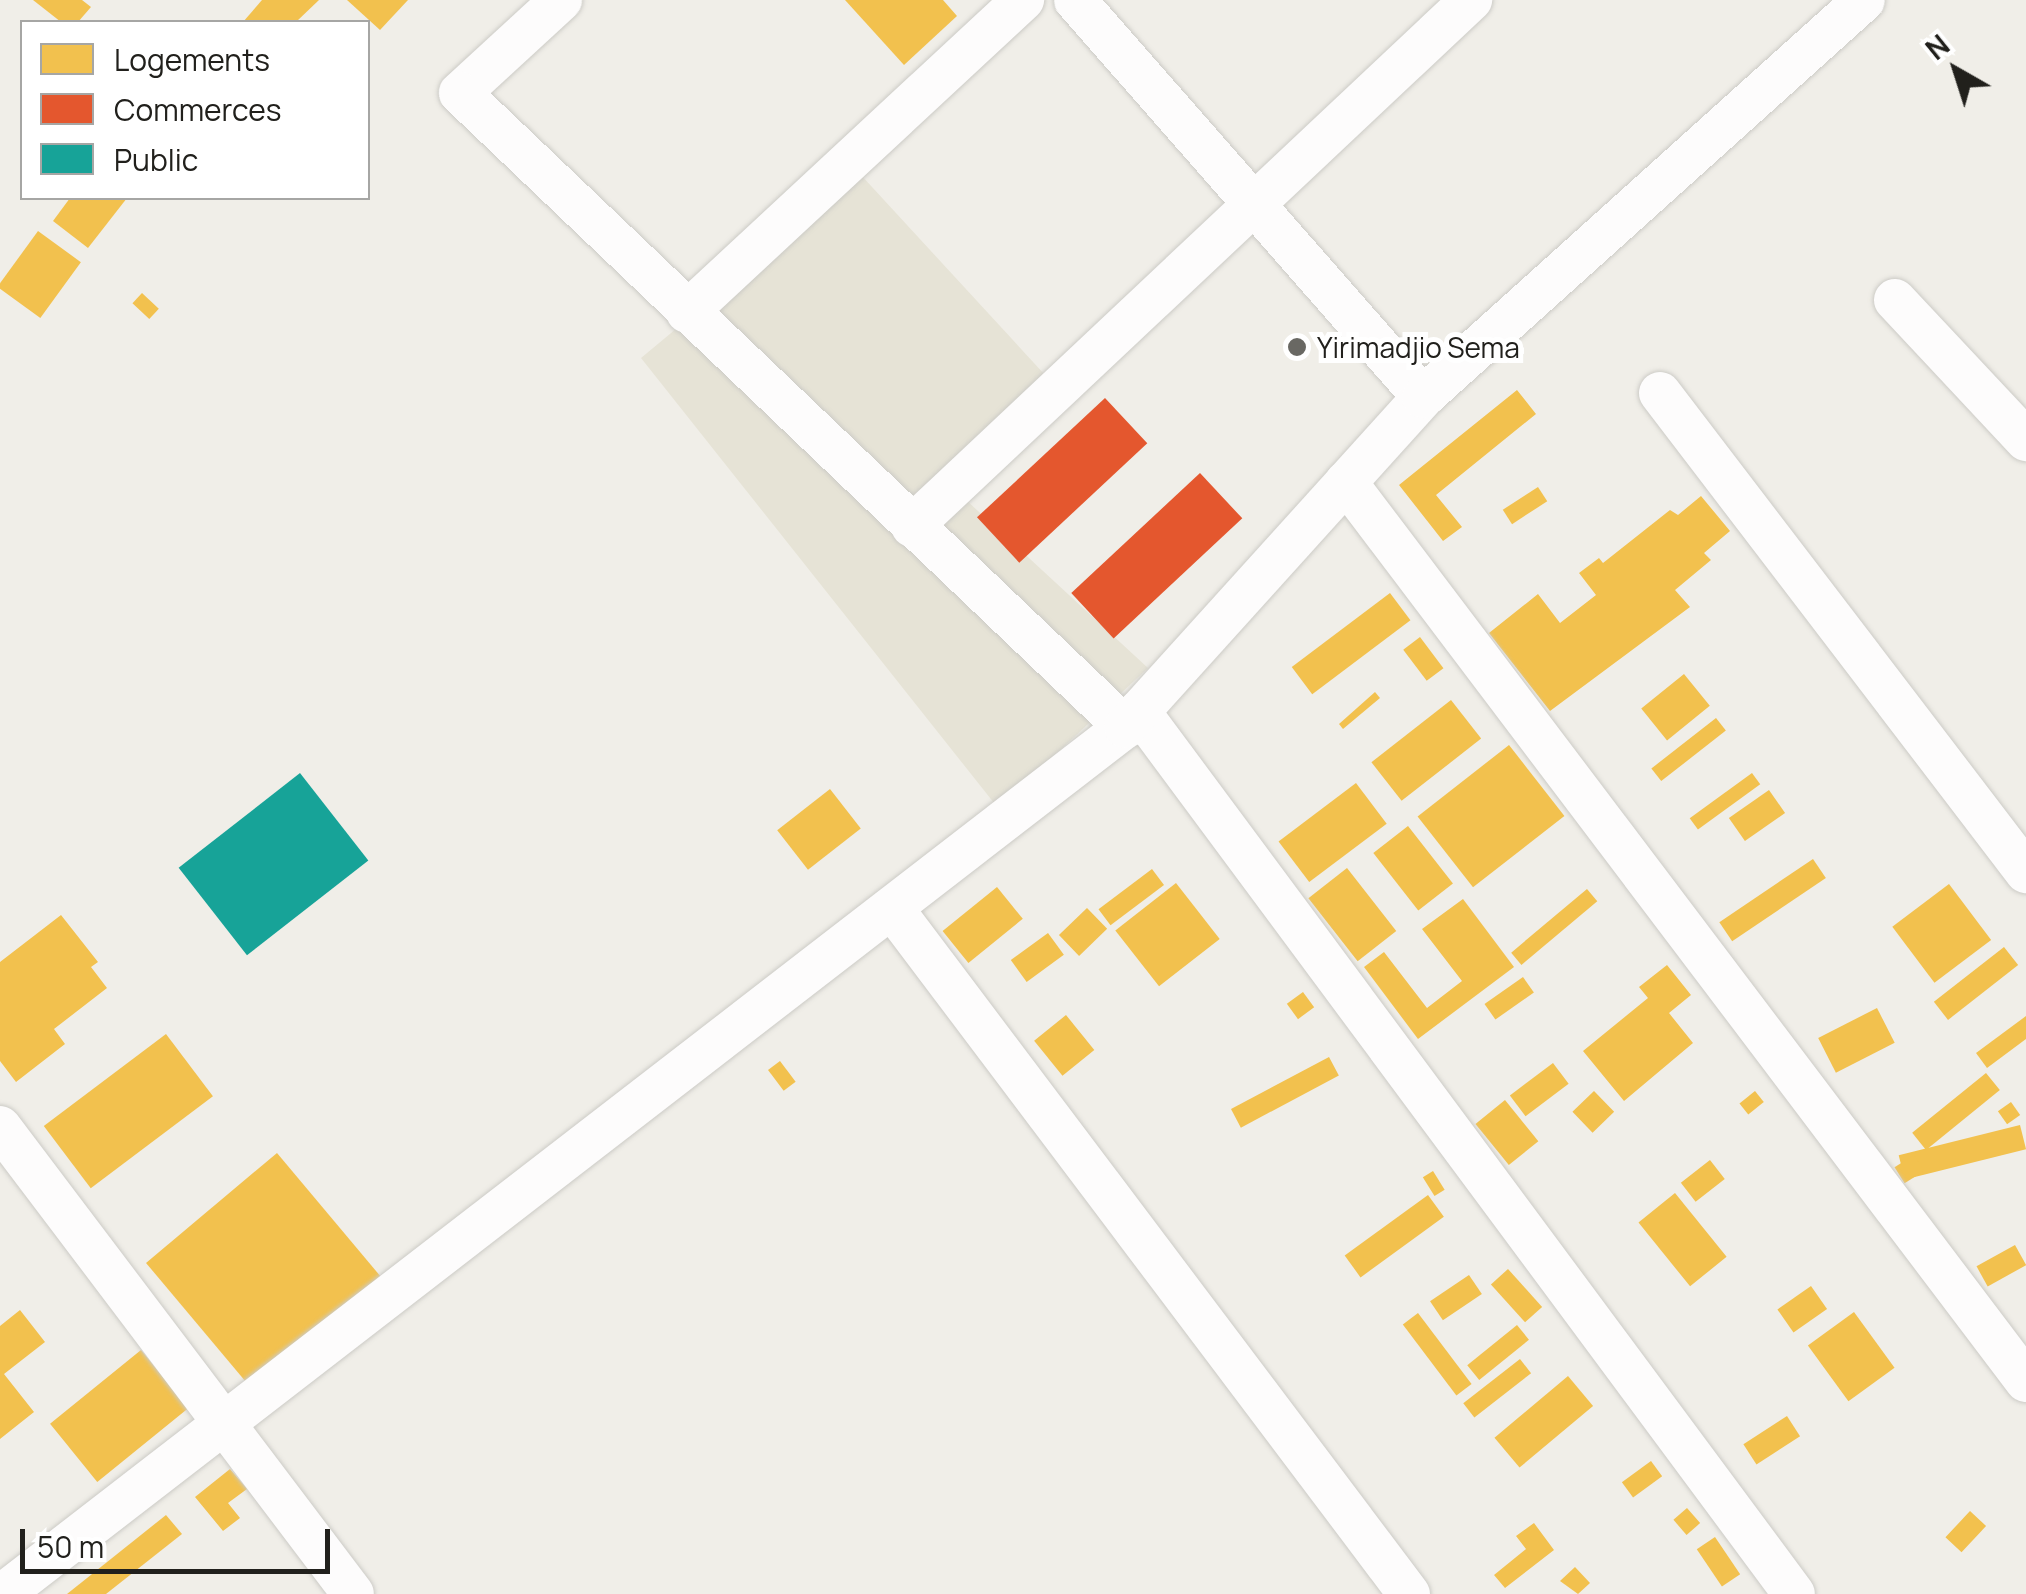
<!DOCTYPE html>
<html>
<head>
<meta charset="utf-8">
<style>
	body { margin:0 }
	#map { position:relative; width:2026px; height:1594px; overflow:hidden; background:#f0eee8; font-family:Manrope,sans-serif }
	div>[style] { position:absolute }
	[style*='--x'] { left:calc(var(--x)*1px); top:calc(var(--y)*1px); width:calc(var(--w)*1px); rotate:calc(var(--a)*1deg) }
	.built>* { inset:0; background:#e6e3d6 }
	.homes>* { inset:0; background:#f2c14e; transform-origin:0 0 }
	.shops>* { inset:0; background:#e4572e; transform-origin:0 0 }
	.public>* { inset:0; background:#17a398; transform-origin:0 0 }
	.roads { filter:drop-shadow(0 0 2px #cccbc6) drop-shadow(0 0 2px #cccbc6) }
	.minor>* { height:42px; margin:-21px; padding:0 21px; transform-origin:21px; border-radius:21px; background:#fdfcfc }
	.dots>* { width:28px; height:28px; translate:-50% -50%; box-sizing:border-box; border:5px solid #fff; border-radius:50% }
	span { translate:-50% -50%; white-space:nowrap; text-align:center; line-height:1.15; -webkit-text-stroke:10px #fff; paint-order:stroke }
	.poi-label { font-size:28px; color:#21201c }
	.left { translate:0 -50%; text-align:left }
	.legend { position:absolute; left:20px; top:20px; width:350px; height:180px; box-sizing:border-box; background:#fff; border:2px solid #a6a6a4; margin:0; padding:12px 18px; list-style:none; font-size:30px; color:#21201c }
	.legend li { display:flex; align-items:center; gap:20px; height:50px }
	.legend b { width:50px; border:2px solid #a6a6a4 }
	.north { position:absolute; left:1906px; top:20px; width:100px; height:100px; -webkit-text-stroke:8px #fff; paint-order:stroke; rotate:321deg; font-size:28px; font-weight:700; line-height:40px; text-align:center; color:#21201c }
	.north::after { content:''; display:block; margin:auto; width:35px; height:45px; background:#21201c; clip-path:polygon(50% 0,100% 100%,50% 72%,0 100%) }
	.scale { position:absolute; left:20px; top:1529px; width:310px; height:45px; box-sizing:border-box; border:5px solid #21201c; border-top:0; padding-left:12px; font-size:30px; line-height:35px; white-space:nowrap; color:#21201c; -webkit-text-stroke:8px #fff; paint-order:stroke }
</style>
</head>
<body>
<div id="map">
	<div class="built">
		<i style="clip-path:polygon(861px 175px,1069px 401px,965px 499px,1148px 668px,998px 808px,641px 358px)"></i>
	</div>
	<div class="homes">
		<i style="clip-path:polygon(33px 0,82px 0,91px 7px,78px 22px,61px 22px)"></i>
		<i style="clip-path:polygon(262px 0,319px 0,296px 22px,243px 22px)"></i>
		<i style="clip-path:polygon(347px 0,408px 0,380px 30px)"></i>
		<i style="clip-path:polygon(845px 0,943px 0,957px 16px,904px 65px)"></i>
		<i style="clip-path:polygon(70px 198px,127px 198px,88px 248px,53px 221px)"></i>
		<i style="left:38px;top:231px;width:53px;height:69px;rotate:36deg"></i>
		<i style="left:142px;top:293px;width:23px;height:14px;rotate:43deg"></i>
		<i style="clip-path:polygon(1517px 390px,1536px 414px,1436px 495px,1462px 527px,1443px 541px,1399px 485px)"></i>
		<i style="left:1538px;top:487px;width:17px;height:42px;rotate:57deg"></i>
		<i style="clip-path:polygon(1701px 496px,1730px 531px,1704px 553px,1711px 560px,1675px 590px,1690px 607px,1550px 711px,1489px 633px,1538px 594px,1560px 623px,1596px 595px,1579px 573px,1599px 558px,1603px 563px,1670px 510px,1678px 515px)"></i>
		<i style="left:1390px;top:593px;width:34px;height:123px;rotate:53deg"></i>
		<i style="left:1420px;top:637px;width:39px;height:21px;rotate:53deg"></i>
		<i style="left:1684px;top:674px;width:41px;height:55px;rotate:51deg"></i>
		<i style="clip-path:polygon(1375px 692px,1380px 698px,1343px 729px,1339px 724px)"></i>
		<i style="left:1451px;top:700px;width:49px;height:101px;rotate:52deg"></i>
		<i style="left:1716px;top:718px;width:16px;height:82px;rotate:52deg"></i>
		<i style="left:1509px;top:745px;width:90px;height:116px;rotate:52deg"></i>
		<i style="left:1752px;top:773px;width:14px;height:77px;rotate:54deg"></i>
		<i style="left:1356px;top:783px;width:51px;height:97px;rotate:53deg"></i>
		<i style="left:830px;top:789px;width:50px;height:67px;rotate:52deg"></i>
		<i style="left:1769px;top:790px;width:28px;height:49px;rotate:55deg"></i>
		<i style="left:1408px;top:826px;width:73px;height:44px;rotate:52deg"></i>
		<i style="left:1813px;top:859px;width:23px;height:113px;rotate:56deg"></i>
		<i style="left:1347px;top:868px;width:80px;height:49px;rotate:52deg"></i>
		<i style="left:1152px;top:869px;width:20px;height:67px;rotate:53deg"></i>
		<i style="left:1176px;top:883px;width:71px;height:77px;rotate:52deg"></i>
		<i style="left:1949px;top:884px;width:70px;height:71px;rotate:53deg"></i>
		<i style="left:997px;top:887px;width:41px;height:70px;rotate:51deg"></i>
		<i style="left:1587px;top:889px;width:16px;height:99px;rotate:50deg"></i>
		<i style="clip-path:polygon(1463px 899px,1514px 967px,1418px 1039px,1364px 967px,1384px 952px,1427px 1008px,1462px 981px,1422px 929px)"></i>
		<i style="left:1087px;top:908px;width:29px;height:39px;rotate:46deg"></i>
		<i style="clip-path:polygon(61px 915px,98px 962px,91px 967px,107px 988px,54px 1029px,65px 1044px,16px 1082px,0 1061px,0 962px)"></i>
		<i style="left:1048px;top:933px;width:27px;height:46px;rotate:54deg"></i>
		<i style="left:2004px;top:947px;width:23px;height:89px;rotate:52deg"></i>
		<i style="clip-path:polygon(1667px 965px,1691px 995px,1669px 1013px,1693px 1043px,1624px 1101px,1583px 1051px,1648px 998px,1639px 987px)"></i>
		<i style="left:1523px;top:977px;width:19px;height:47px;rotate:55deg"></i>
		<i style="left:1303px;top:992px;width:19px;height:20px;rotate:54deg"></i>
		<i style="left:1877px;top:1008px;width:39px;height:66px;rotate:63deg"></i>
		<i style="left:1066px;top:1015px;width:45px;height:41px;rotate:51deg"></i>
		<i style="clip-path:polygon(2026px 1016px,2026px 1039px,1987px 1068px,1976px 1053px)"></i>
		<i style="left:166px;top:1034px;width:78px;height:153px;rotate:53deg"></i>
		<i style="left:1329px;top:1057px;width:21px;height:111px;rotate:62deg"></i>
		<i style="left:780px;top:1061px;width:26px;height:15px;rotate:53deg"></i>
		<i style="left:1553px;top:1063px;width:26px;height:54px;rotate:53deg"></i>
		<i style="left:1986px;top:1073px;width:22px;height:95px;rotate:51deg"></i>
		<i style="left:1594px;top:1091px;width:29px;height:30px;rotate:46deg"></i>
		<i style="left:1755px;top:1091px;width:14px;height:20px;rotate:51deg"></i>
		<i style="left:1505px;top:1100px;width:53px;height:38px;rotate:51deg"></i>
		<i style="left:2011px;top:1102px;width:16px;height:16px;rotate:55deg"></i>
		<i style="left:2020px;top:1125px;width:25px;height:125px;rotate:76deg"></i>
		<i style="left:277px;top:1153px;width:166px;height:171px;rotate:50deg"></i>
		<i style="left:1914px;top:1155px;width:19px;height:23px;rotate:58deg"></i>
		<i style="left:1710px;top:1160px;width:24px;height:37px;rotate:52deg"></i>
		<i style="left:1433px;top:1171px;width:22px;height:12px;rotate:58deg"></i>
		<i style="left:1675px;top:1193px;width:82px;height:47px;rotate:51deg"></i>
		<i style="left:1428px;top:1195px;width:27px;height:103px;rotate:54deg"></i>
		<i style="left:2015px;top:1245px;width:23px;height:44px;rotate:61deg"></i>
		<i style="left:1508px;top:1269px;width:51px;height:23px;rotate:48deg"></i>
		<i style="left:1469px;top:1275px;width:23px;height:47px;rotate:56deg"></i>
		<i style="left:1811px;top:1286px;width:28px;height:41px;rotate:55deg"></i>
		<i style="clip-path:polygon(20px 1310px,45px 1342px,4px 1374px,34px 1412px,0 1439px,0 1326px)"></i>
		<i style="left:1854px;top:1312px;width:69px;height:57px;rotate:54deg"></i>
		<i style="left:1418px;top:1313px;width:89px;height:19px;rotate:53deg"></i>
		<i style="left:1517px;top:1325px;width:19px;height:64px;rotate:51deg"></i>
		<i style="left:141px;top:1350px;width:75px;height:117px;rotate:51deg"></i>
		<i style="left:1520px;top:1359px;width:18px;height:72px;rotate:52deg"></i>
		<i style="left:1568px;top:1376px;width:39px;height:96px;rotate:50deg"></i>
		<i style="left:1787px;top:1416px;width:24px;height:52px;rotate:57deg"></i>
		<i style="left:1651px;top:1461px;width:19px;height:36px;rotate:54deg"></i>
		<i style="clip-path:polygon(230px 1469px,247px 1489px,228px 1503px,240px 1518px,223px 1531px,195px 1497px)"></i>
		<i style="left:1687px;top:1508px;width:20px;height:18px;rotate:49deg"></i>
		<i style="left:1970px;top:1511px;width:22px;height:36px;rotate:43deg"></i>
		<i style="clip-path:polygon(166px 1515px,182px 1534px,106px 1594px,67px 1594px)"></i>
		<i style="clip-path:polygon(1534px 1523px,1554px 1550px,1505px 1588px,1494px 1575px,1526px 1549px,1516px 1536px)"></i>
		<i style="left:1715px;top:1537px;width:45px;height:22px;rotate:56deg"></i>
		<i style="clip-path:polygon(1575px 1567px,1590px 1583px,1578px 1594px,1560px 1581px)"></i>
	</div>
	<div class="shops">
		<i style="left:1105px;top:398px;width:62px;height:175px;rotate:47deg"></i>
		<i style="left:1200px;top:473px;width:62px;height:176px;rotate:47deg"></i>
	</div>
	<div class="public">
		<i style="left:300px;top:773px;width:111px;height:154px;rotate:52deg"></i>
	</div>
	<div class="roads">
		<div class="minor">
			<i style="--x:561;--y:0;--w:137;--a:137.4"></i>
			<i style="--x:460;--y:93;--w:919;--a:43.63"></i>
			<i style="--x:1075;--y:0;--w:528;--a:48.76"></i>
			<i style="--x:1895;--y:300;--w:192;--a:46.9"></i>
			<i style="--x:687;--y:312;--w:459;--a:-42.9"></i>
			<i style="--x:1660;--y:393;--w:603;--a:52.62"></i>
			<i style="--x:1346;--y:482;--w:1127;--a:52.9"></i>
			<i style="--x:912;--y:526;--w:768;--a:-43.26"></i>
			<i style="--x:1139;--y:711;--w:1099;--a:53.43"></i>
			<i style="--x:892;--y:908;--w:859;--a:53"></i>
			<i style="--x:0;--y:1127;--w:585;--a:52.91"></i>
			<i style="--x:3;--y:1594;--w:1418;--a:-37.69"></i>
			<i style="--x:1125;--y:727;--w:445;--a:-47.9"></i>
			<i style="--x:1423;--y:397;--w:593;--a:-41.99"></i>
		</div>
	</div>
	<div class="dots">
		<i style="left:1297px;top:347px;background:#696863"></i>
	</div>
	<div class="poi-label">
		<span class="left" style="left:1317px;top:347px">Yirimadjio Sema</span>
	</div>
	<ul class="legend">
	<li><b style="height:28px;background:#f2c14e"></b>Logements</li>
	<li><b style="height:28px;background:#e4572e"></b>Commerces</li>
	<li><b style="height:28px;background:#17a398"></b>Public</li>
	</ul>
	<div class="north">N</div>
	<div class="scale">50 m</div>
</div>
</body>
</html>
